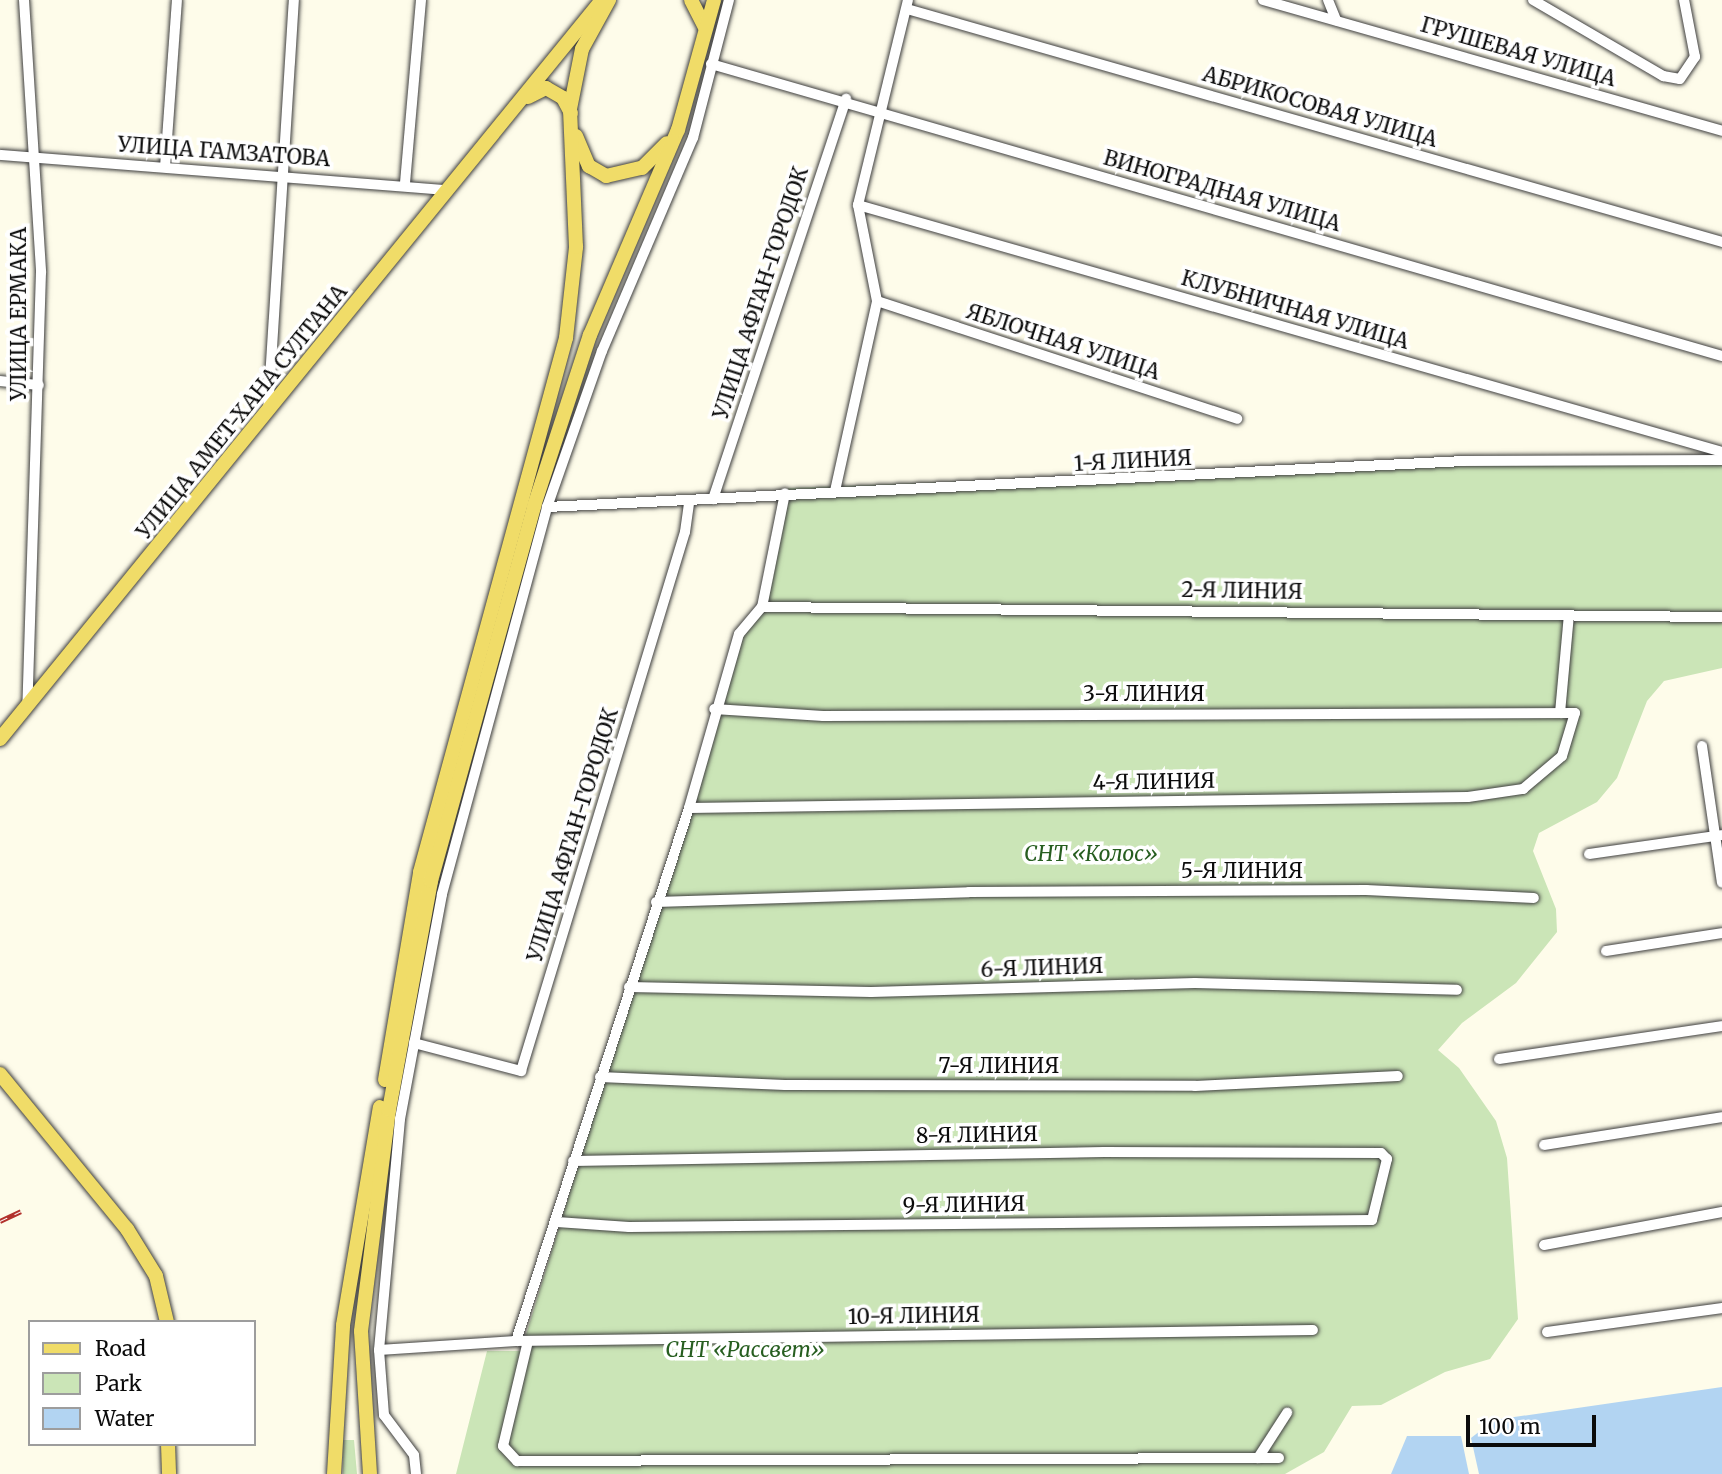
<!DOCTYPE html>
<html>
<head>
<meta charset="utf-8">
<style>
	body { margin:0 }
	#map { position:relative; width:1722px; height:1474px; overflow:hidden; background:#fefcea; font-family:Merriweather,serif }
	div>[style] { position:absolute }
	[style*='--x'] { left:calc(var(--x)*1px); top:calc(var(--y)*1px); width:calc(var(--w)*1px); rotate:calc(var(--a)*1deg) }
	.green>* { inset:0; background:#cbe5b7 }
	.water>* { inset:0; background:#b2d4f2 }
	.roads { filter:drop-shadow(0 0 2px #3e3e3e) drop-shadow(0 0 2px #3e3e3e) }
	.minor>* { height:10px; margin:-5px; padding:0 5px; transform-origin:5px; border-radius:5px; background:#fff }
	.primary>* { height:14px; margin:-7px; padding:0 7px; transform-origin:7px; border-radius:7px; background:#f0dc68 }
	.rail>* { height:5px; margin-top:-2.5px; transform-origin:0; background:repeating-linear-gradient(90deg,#fff 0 8px,#b2322c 0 16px); box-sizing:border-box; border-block:2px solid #b2322c }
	span { translate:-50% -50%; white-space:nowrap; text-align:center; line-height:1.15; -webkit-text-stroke:7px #fff; paint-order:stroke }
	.street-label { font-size:21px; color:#0b0b0b }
	.park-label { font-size:21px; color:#275e20; font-style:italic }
	.legend { position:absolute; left:28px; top:1320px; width:228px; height:126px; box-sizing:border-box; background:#fff; border:2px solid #9d9d9d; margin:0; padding:9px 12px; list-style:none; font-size:21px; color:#0b0b0b }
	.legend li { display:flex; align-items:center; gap:14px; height:35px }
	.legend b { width:35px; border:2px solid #9d9d9d }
	.scale { position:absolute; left:1466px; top:1415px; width:130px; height:32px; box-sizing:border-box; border:4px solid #0b0b0b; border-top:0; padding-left:9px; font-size:21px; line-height:24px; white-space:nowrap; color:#0b0b0b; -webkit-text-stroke:5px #fff; paint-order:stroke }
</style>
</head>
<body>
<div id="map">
	<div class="green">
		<i style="clip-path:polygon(1607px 456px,1722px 457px,1722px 668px,1664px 681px,1647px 701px,1617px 778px,1597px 802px,1539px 833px,1533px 851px,1556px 909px,1557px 932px,1516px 983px,1462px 1023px,1438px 1050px,1459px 1068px,1496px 1121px,1507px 1158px,1518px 1319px,1490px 1359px,1445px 1372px,1381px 1405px,1352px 1406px,1324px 1452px,1285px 1474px,456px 1474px,487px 1351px,521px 1351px,740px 640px,762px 613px,788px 488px)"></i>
		<i style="clip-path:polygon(343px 1440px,354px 1440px,357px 1474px,343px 1474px)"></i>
	</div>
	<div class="water">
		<i style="clip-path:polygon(1722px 1387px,1722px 1474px,1479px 1474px,1471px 1438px,1494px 1420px)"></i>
		<i style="clip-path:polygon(1407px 1436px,1461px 1436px,1469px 1474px,1391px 1474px)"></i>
	</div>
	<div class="roads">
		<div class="minor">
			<i style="--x:24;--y:0;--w:273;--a:86.4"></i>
			<i style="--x:41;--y:272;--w:436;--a:91.8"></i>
			<i style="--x:1263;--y:0;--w:477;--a:15.9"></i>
			<i style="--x:1328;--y:0;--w:22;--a:68"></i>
			<i style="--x:1533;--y:0;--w:151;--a:30.3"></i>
			<i style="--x:1663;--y:76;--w:17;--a:10"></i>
			<i style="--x:1680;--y:79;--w:27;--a:-56"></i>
			<i style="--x:1695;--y:57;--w:58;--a:-100.9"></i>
			<i style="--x:907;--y:9;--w:848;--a:15.95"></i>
			<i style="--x:711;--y:64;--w:1052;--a:16.11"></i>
			<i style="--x:0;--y:155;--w:446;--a:4.5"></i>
			<i style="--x:165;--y:167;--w:167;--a:-85.9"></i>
			<i style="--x:405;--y:183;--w:184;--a:-85"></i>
			<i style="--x:858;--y:205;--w:899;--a:15.95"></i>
			<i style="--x:877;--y:301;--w:379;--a:18.1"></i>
			<i style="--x:0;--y:381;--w:39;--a:6"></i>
			<i style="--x:268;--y:411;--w:412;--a:-86.4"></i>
			<i style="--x:835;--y:491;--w:195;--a:-77.5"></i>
			<i style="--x:877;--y:301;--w:98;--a:-101.2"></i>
			<i style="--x:858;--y:205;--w:211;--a:-76.3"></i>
			<i style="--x:713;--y:499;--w:422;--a:-71.6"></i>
			<i style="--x:547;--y:507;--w:918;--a:-2.87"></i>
			<i style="--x:1464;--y:461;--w:258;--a:-0.2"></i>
			<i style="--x:762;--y:607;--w:960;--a:0.6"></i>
			<i style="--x:1560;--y:713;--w:98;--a:-84.8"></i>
			<i style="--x:1702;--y:746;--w:138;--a:81.7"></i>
			<i style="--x:689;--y:808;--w:779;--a:-0.81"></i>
			<i style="--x:1468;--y:797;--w:56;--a:-8.3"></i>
			<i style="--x:1523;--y:789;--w:51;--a:-40.2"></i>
			<i style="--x:1562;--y:756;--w:45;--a:-73.2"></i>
			<i style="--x:1575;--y:713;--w:752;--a:179.77"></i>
			<i style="--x:823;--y:716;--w:109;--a:-176.3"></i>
			<i style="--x:1589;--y:854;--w:134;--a:-8.1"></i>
			<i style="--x:656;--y:902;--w:313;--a:-1.8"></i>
			<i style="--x:969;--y:892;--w:397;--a:-0.3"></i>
			<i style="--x:1366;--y:890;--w:168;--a:2.7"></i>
			<i style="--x:1606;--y:951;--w:117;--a:-8.8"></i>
			<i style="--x:629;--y:987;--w:242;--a:1.2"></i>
			<i style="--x:871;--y:992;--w:324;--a:-1.6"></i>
			<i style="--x:1195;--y:983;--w:262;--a:1.5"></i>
			<i style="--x:414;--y:1043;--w:111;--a:14.7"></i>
			<i style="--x:521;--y:1071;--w:563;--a:-73.08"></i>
			<i style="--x:685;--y:532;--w:29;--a:-82"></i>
			<i style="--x:1499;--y:1059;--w:225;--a:-8.4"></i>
			<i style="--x:600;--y:1077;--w:185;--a:2.5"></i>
			<i style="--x:785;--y:1085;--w:410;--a:0.1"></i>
			<i style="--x:1195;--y:1086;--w:203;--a:-2.8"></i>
			<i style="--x:1544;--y:1145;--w:180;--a:-8.9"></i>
			<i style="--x:557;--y:1222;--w:72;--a:4"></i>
			<i style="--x:629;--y:1227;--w:743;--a:-0.54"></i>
			<i style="--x:1372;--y:1220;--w:63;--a:-76.2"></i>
			<i style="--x:1387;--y:1159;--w:8;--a:-135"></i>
			<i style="--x:1381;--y:1153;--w:277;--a:-179.8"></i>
			<i style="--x:1104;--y:1152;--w:531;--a:179.03"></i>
			<i style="--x:1544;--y:1245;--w:181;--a:-10.5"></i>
			<i style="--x:1547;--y:1332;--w:177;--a:-7.8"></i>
			<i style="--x:516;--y:1341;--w:560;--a:-72.02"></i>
			<i style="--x:689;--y:808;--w:181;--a:-74"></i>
			<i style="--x:739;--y:634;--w:35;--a:-50"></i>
			<i style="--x:762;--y:607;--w:116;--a:-78.6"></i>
			<i style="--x:528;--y:1341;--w:108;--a:103.4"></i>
			<i style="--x:503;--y:1446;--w:21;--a:47"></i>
			<i style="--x:517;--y:1461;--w:762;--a:-0.23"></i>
			<i style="--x:379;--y:1350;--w:137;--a:-3.8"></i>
			<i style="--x:516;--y:1341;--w:797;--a:-0.79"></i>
			<i style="--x:1258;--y:1458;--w:54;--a:-57.2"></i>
			<i style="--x:416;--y:1474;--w:19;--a:-96"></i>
			<i style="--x:414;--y:1455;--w:50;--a:-126.9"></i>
			<i style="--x:384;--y:1415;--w:65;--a:-94.4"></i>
			<i style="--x:379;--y:1350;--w:232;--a:-84.8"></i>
			<i style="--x:400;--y:1119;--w:229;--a:-79.4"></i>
			<i style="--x:442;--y:894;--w:401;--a:-74.8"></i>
			<i style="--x:547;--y:507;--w:165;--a:-70.6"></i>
			<i style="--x:602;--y:351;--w:232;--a:-66.9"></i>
			<i style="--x:693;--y:138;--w:143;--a:-75.4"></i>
		</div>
		<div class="primary">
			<i style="--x:691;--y:0;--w:31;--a:63"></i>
			<i style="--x:528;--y:97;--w:20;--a:-27"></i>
			<i style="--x:546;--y:88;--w:20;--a:30"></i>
			<i style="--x:563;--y:98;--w:17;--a:62"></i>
			<i style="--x:576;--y:136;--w:33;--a:67"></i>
			<i style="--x:589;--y:166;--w:20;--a:30"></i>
			<i style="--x:606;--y:176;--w:37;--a:-13"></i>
			<i style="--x:642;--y:168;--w:35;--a:-45"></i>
			<i style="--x:0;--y:739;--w:952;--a:-50.84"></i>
			<i style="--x:0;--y:1074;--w:200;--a:50.7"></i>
			<i style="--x:127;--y:1229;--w:55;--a:58.3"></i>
			<i style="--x:156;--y:1276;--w:47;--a:76.6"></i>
			<i style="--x:385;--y:1080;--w:211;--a:-80.4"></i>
			<i style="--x:420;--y:872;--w:554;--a:-74.71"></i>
			<i style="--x:566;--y:338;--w:92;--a:-83.7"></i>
			<i style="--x:576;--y:247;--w:138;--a:-92.5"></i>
			<i style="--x:570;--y:109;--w:61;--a:-78.7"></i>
			<i style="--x:582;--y:49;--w:56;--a:-61.1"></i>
			<i style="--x:168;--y:1444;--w:30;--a:88"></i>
			<i style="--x:334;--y:1474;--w:149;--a:-86.5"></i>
			<i style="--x:343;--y:1325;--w:221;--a:-80.4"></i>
			<i style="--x:370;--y:1474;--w:143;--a:-93.6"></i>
			<i style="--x:361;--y:1331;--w:223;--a:-82.8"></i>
			<i style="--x:389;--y:1110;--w:233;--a:-79.6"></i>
			<i style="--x:431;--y:881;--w:389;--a:-74.6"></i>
			<i style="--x:534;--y:506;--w:180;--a:-71.9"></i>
			<i style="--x:590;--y:335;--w:223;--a:-66.8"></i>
			<i style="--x:678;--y:130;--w:135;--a:-74.5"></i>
		</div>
	</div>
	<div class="rail">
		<i style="--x:0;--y:1221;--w:23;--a:-25"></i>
	</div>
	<div class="street-label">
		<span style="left:1518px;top:52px;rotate:16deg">ГРУШЕВАЯ УЛИЦА</span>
		<span style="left:1320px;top:107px;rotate:16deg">АБРИКОСОВАЯ УЛИЦА</span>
		<span style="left:224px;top:152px;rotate:4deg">УЛИЦА ГАМЗАТОВА</span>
		<span style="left:1222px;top:191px;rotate:16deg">ВИНОГРАДНАЯ УЛИЦА</span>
		<span style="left:761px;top:293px;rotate:-72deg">УЛИЦА АФГАН-ГОРОДОК</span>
		<span style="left:1295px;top:310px;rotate:16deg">КЛУБНИЧНАЯ УЛИЦА</span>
		<span style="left:19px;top:314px;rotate:-90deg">УЛИЦА ЕРМАКА</span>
		<span style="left:1063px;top:342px;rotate:18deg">ЯБЛОЧНАЯ УЛИЦА</span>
		<span style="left:242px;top:412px;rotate:-51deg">УЛИЦА АМЕТ-ХАНА СУЛТАНА</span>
		<span style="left:1133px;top:461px;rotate:-3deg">1-Я ЛИНИЯ</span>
		<span style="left:1242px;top:591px;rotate:1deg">2-Я ЛИНИЯ</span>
		<span style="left:1144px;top:694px">3-Я ЛИНИЯ</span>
		<span style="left:1154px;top:782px;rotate:-1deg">4-Я ЛИНИЯ</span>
		<span style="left:573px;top:835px;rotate:-73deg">УЛИЦА АФГАН-ГОРОДОК</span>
		<span style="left:1242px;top:871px">5-Я ЛИНИЯ</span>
		<span style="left:1042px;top:968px;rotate:-2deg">6-Я ЛИНИЯ</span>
		<span style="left:999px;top:1066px">7-Я ЛИНИЯ</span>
		<span style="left:977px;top:1135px;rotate:-1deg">8-Я ЛИНИЯ</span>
		<span style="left:964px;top:1205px;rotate:-1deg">9-Я ЛИНИЯ</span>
		<span style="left:914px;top:1316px;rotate:-1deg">10-Я ЛИНИЯ</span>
	</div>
	<div class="park-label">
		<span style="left:1091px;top:854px">СНТ «Колос»</span>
		<span style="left:745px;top:1350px">СНТ «Рассвет»</span>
	</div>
	<ul class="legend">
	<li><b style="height:9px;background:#f0dc68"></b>Road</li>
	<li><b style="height:19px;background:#cbe5b7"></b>Park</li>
	<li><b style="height:19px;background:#b2d4f2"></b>Water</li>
	</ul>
	<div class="scale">100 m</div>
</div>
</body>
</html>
